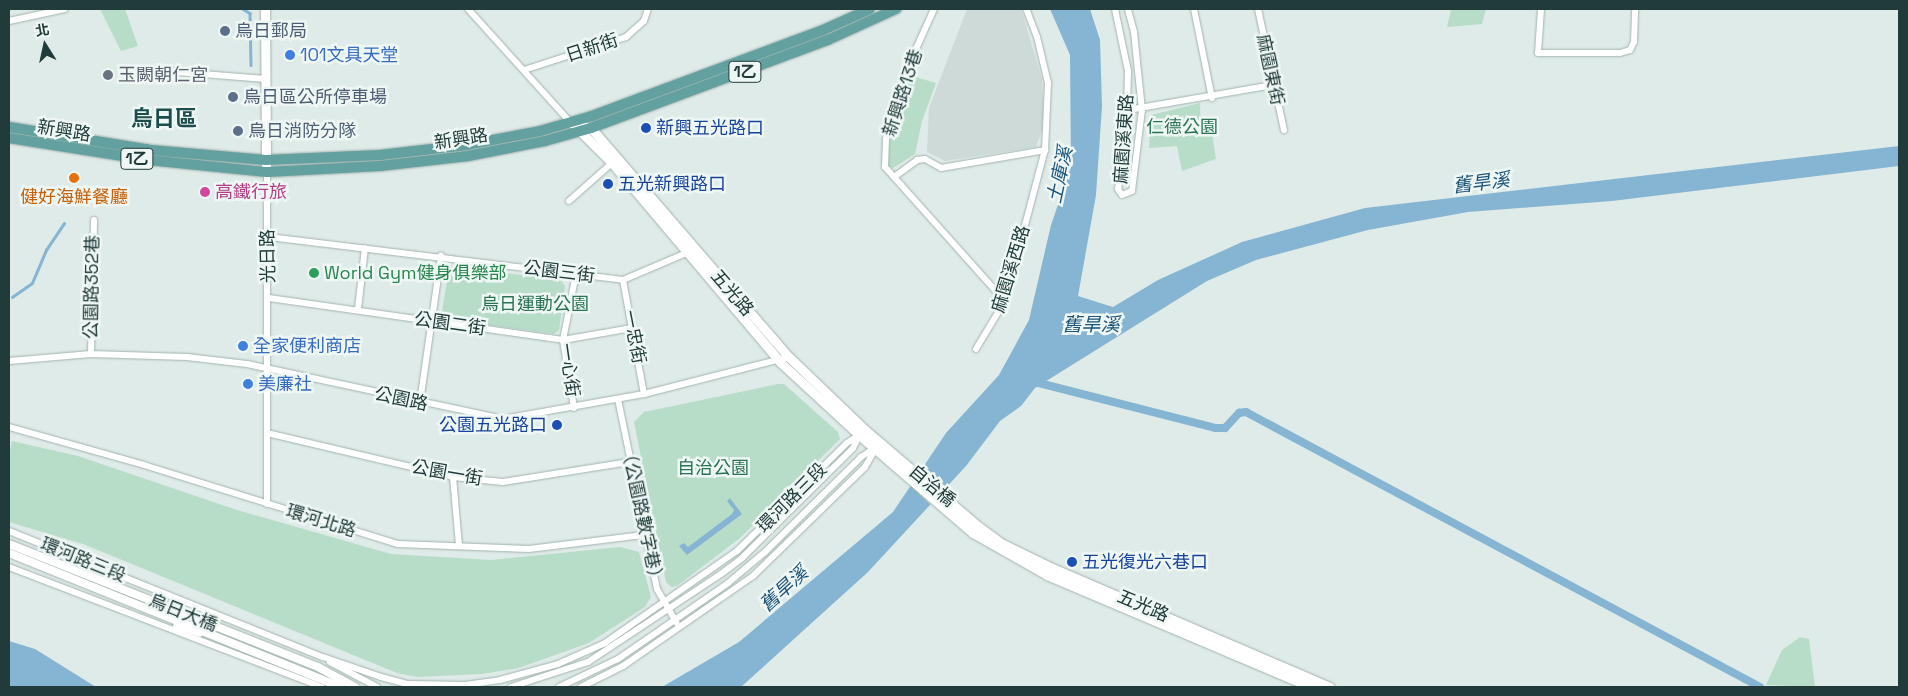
<!DOCTYPE html>
<html>
<head>
<meta charset="utf-8">
<style>
	body { margin:0 }
	#map { position:relative; width:1908px; height:696px; overflow:hidden; background:#dfebe8; font-family:"Space Grotesk","Noto Sans TC",sans-serif }
	div>[style] { position:absolute }
	[style*='--x'] { left:calc(var(--x)*1px); top:calc(var(--y)*1px); width:calc(var(--w)*1px); rotate:calc(var(--a)*1deg) }
	.built>* { inset:0; background:#cddad7 }
	.green>* { inset:0; background:#b7ddc9 }
	.water>* { inset:0; background:#85b5d2 }
	.pier>* { inset:0; background:#dfebe8; transform-origin:0 0 }
	.stream>* { height:2.5px; margin:-1.25px; padding:0 1.25px; transform-origin:1.25px; border-radius:1.25px; background:#85b5d2 }
	.canal>* { height:8px; margin:-4px; padding:0 4px; transform-origin:4px; border-radius:4px; background:#85b5d2 }
	.roads { filter:drop-shadow(0 0 1px #a2b3b0) drop-shadow(0 0 1px #a2b3b0) }
	.minor>* { height:6px; margin:-3px; padding:0 3px; transform-origin:3px; border-radius:3px; background:#fff }
	.tertiary>* { height:8px; margin:-4px; padding:0 4px; transform-origin:4px; border-radius:4px; background:#fff }
	.secondary>* { height:9px; margin:-4.5px; padding:0 4.5px; transform-origin:4.5px; border-radius:4.5px; background:#fff }
	.primary>* { height:10px; margin:-5px; padding:0 5px; transform-origin:5px; border-radius:5px; background:#62a19f }
	.dots>* { width:14px; height:14px; translate:-50% -50%; box-sizing:border-box; border:2px solid #eff7f5; border-radius:50% }
	span { translate:-50% -50%; white-space:nowrap; text-align:center; line-height:1.15; -webkit-text-stroke:5px #eff7f5; paint-order:stroke }
	.shield-label span { padding:1px 4px; background:#eff7f5; border:1px solid; border-radius:4px; -webkit-text-stroke-width:0 }
	.shield-label { font-size:16px; color:#203b3a; font-weight:700 }
	.service-label { font-size:18px; color:#4e5e75 }
	.left { translate:0 -50%; text-align:left }
	.street-label { font-size:18px; color:#203b3a }
	.shop-label { font-size:18px; color:#366cbe }
	.worship-label { font-size:18px; color:#5b616d }
	.park-label { font-size:18px; color:#297355 }
	.transit-label { font-size:18px; color:#164399 }
	.right { translate:-100% -50%; text-align:right }
	.hotel-label { font-size:18px; color:#b23c85 }
	.food-label { font-size:18px; color:#c56008 }
	.leisure-label { font-size:18px; color:#27864d }
	.water-label { font-size:19px; color:#195378; font-style:italic }
	.district-label { font-size:22px; color:#1b4d4c; font-weight:700 }
	.frame { position:absolute; inset:0; border:10px solid #203b3a; pointer-events:none }
	.north { position:absolute; left:20px; top:20px; width:50px; height:50px; -webkit-text-stroke:4px #eff7f5; paint-order:stroke; rotate:350deg; font-size:14px; font-weight:700; line-height:20px; text-align:center; color:#203b3a }
	.north::after { content:''; display:block; margin:auto; width:18px; height:22px; background:#203b3a; clip-path:polygon(50% 0,100% 100%,50% 72%,0 100%) }
</style>
</head>
<body>
<div id="map">
	<div class="built">
		<i style="clip-path:polygon(967px 9px,1021px 9px,1042px 79px,1044px 125px,1036px 147px,945px 161px,927px 152px,929px 108px)"></i>
	</div>
	<div class="green">
		<i style="clip-path:polygon(100px 9px,125px 9px,138px 46px,121px 51px)"></i>
		<i style="clip-path:polygon(1451px 9px,1486px 9px,1482px 24px,1447px 27px)"></i>
		<i style="clip-path:polygon(909px 75px,936px 83px,922px 121px,915px 154px,893px 168px,888px 166px,888px 145px)"></i>
		<i style="clip-path:polygon(1200px 103px,1201px 133px,1212px 133px,1216px 159px,1182px 171px,1177px 146px,1149px 148px,1151px 115px)"></i>
		<i style="clip-path:polygon(454px 268px,560px 279px,565px 286px,559px 330px,554px 334px,445px 319px,442px 311px,448px 275px)"></i>
		<i style="clip-path:polygon(778px 384px,784px 384px,838px 432px,840px 439px,740px 538px,677px 586px,671px 587px,666px 582px,634px 422px,644px 412px)"></i>
		<i style="clip-path:polygon(12px 441px,78px 456px,237px 510px,391px 554px,491px 560px,620px 547px,639px 552px,651px 597px,645px 607px,589px 643px,519px 668px,482px 674px,417px 677px,397px 673px,83px 544px,12px 523px,9px 521px,9px 455px)"></i>
		<i style="clip-path:polygon(1800px 637px,1809px 639px,1815px 687px,1766px 685px,1782px 650px)"></i>
	</div>
	<div class="water">
		<i style="clip-path:polygon(1050px 9px,1090px 9px,1100px 40px,1102px 106px,1096px 195px,1078px 296px,1113px 307px,1158px 280px,1242px 242px,1365px 208px,1899px 146px,1899px 166px,1612px 201px,1468px 212px,1368px 230px,1256px 260px,1207px 281px,1035px 388px,1021px 406px,1000px 421px,966px 466px,868px 572px,741px 687px,662px 687px,739px 642px,893px 512px,946px 433px,999px 375px,1029px 320px,1051px 225px,1071px 167px,1070px 55px)"></i>
		<i style="clip-path:polygon(730px 498px,742px 514px,687px 555px,679px 546px,684px 543px,688px 547px,732px 514px,734px 510px,727px 501px)"></i>
		<i style="clip-path:polygon(9px 641px,35px 649px,96px 687px,9px 687px)"></i>
	</div>
	<div class="pier">
		<i style="left:922px;top:465px;width:35px;height:23px;rotate:43deg"></i>
	</div>
	<div class="stream">
		<i style="--x:243;--y:9;--w:8;--a:30"></i>
		<i style="--x:250;--y:13;--w:52;--a:88.9"></i>
		<i style="--x:12;--y:297;--w:24;--a:-35"></i>
		<i style="--x:32;--y:283;--w:36;--a:-67"></i>
		<i style="--x:46;--y:250;--w:32;--a:-56"></i>
	</div>
	<div class="canal">
		<i style="--x:1031;--y:381;--w:190;--a:14.3"></i>
		<i style="--x:1215;--y:428;--w:10;--a:0"></i>
		<i style="--x:1225;--y:428;--w:21;--a:-47"></i>
		<i style="--x:1239;--y:413;--w:7;--a:-8"></i>
		<i style="--x:1246;--y:412;--w:583;--a:28.15"></i>
	</div>
	<div class="roads">
		<div class="minor">
			<i style="--x:468;--y:9;--w:154;--a:47.9"></i>
			<i style="--x:934;--y:9;--w:68;--a:114.3"></i>
			<i style="--x:906;--y:71;--w:71;--a:106.4"></i>
			<i style="--x:886;--y:139;--w:28;--a:92"></i>
			<i style="--x:885;--y:167;--w:180;--a:48.2"></i>
			<i style="--x:1115;--y:9;--w:63;--a:78.2"></i>
			<i style="--x:1128;--y:71;--w:73;--a:91.6"></i>
			<i style="--x:1126;--y:144;--w:46;--a:100.1"></i>
			<i style="--x:1118;--y:189;--w:7;--a:56"></i>
			<i style="--x:1122;--y:195;--w:11;--a:-22"></i>
			<i style="--x:1132;--y:191;--w:82;--a:-83"></i>
			<i style="--x:1142;--y:110;--w:78;--a:-95.9"></i>
			<i style="--x:1134;--y:32;--w:24;--a:-105"></i>
			<i style="--x:1194;--y:9;--w:91;--a:78.6"></i>
			<i style="--x:1258;--y:9;--w:124;--a:77.9"></i>
			<i style="--x:1541;--y:9;--w:44;--a:93.9"></i>
			<i style="--x:1538;--y:53;--w:82;--a:0"></i>
			<i style="--x:1620;--y:53;--w:10;--a:-17"></i>
			<i style="--x:1630;--y:50;--w:9;--a:-63"></i>
			<i style="--x:1634;--y:42;--w:33;--a:-88"></i>
			<i style="--x:9;--y:21;--w:57;--a:-12.1"></i>
			<i style="--x:524;--y:70;--w:107;--a:-17.9"></i>
			<i style="--x:626;--y:37;--w:24;--a:-42"></i>
			<i style="--x:644;--y:21;--w:13;--a:-72"></i>
			<i style="--x:129;--y:77;--w:24;--a:-17"></i>
			<i style="--x:152;--y:70;--w:114;--a:4.5"></i>
			<i style="--x:1128;--y:110;--w:147;--a:-9.8"></i>
			<i style="--x:267;--y:172;--w:332;--a:90"></i>
			<i style="--x:894;--y:177;--w:29;--a:-36"></i>
			<i style="--x:917;--y:160;--w:8;--a:-7"></i>
			<i style="--x:925;--y:159;--w:18;--a:29"></i>
			<i style="--x:941;--y:168;--w:106;--a:-9.8"></i>
			<i style="--x:569;--y:201;--w:57;--a:-41.5"></i>
			<i style="--x:269;--y:237;--w:357;--a:6.9"></i>
			<i style="--x:623;--y:280;--w:74;--a:-23.1"></i>
			<i style="--x:623;--y:280;--w:116;--a:79.6"></i>
			<i style="--x:269;--y:298;--w:297;--a:8.1"></i>
			<i style="--x:563;--y:340;--w:70;--a:-9.9"></i>
			<i style="--x:358;--y:309;--w:61;--a:-83.5"></i>
			<i style="--x:976;--y:349;--w:56;--a:-58.9"></i>
			<i style="--x:1005;--y:301;--w:156;--a:-75.2"></i>
			<i style="--x:1045;--y:150;--w:67;--a:-87.4"></i>
			<i style="--x:1048;--y:83;--w:47;--a:-103.4"></i>
			<i style="--x:1037;--y:37;--w:30;--a:-111"></i>
			<i style="--x:91;--y:354;--w:134;--a:-88.7"></i>
			<i style="--x:9;--y:361;--w:82;--a:-4.9"></i>
			<i style="--x:91;--y:354;--w:96;--a:1.8"></i>
			<i style="--x:187;--y:357;--w:60;--a:6.7"></i>
			<i style="--x:247;--y:364;--w:262;--a:12.1"></i>
			<i style="--x:503;--y:419;--w:143;--a:-10.1"></i>
			<i style="--x:644;--y:394;--w:150;--a:-14.3"></i>
			<i style="--x:618;--y:399;--w:194;--a:78.4"></i>
			<i style="--x:657;--y:589;--w:39;--a:60"></i>
			<i style="--x:420;--y:402;--w:148;--a:-81.8"></i>
			<i style="--x:574;--y:408;--w:69;--a:-99.2"></i>
			<i style="--x:563;--y:340;--w:67;--a:-78.9"></i>
			<i style="--x:9;--y:427;--w:140;--a:15.7"></i>
			<i style="--x:144;--y:465;--w:266;--a:17.3"></i>
			<i style="--x:398;--y:544;--w:131;--a:2.2"></i>
			<i style="--x:529;--y:549;--w:115;--a:-7"></i>
			<i style="--x:267;--y:433;--w:191;--a:13.3"></i>
			<i style="--x:453;--y:477;--w:50;--a:5.7"></i>
			<i style="--x:503;--y:482;--w:128;--a:-9"></i>
			<i style="--x:453;--y:477;--w:69;--a:85"></i>
			<i style="--x:9;--y:531;--w:338;--a:21.9"></i>
			<i style="--x:323;--y:657;--w:61;--a:19"></i>
			<i style="--x:381;--y:677;--w:28;--a:15"></i>
			<i style="--x:408;--y:684;--w:57;--a:1"></i>
			<i style="--x:465;--y:685;--w:35;--a:-8"></i>
			<i style="--x:500;--y:680;--w:60;--a:-15.4"></i>
			<i style="--x:558;--y:664;--w:51;--a:-24.1"></i>
			<i style="--x:605;--y:643;--w:161;--a:-34.9"></i>
			<i style="--x:737;--y:551;--w:154;--a:-44.5"></i>
			<i style="--x:847;--y:443;--w:14;--a:-34"></i>
			<i style="--x:9;--y:567;--w:335;--a:21"></i>
			<i style="--x:176;--y:626;--w:25;--a:18"></i>
			<i style="--x:330;--y:662;--w:53;--a:28"></i>
			<i style="--x:511;--y:687;--w:81;--a:-18"></i>
			<i style="--x:588;--y:662;--w:159;--a:-33.5"></i>
			<i style="--x:721;--y:574;--w:26;--a:-37"></i>
			<i style="--x:742;--y:558;--w:156;--a:-44.7"></i>
			<i style="--x:853;--y:448;--w:13;--a:-63"></i>
			<i style="--x:559;--y:687;--w:65;--a:-25.4"></i>
			<i style="--x:618;--y:659;--w:134;--a:-34.6"></i>
			<i style="--x:728;--y:583;--w:48;--a:-40"></i>
			<i style="--x:765;--y:552;--w:135;--a:-44.7"></i>
			<i style="--x:861;--y:457;--w:20;--a:-33"></i>
			<i style="--x:581;--y:687;--w:47;--a:-26.6"></i>
			<i style="--x:623;--y:666;--w:158;--a:-34.7"></i>
			<i style="--x:753;--y:576;--w:156;--a:-44.2"></i>
			<i style="--x:865;--y:467;--w:20;--a:-60"></i>
		</div>
		<div class="tertiary">
			<i style="--x:9;--y:544;--w:333;--a:21.7"></i>
			<i style="--x:318;--y:667;--w:42;--a:28.4"></i>
			<i style="--x:9;--y:553;--w:357;--a:22"></i>
		</div>
		<div class="secondary">
			<i style="--x:265;--y:9;--w:158;--a:89.6"></i>
			<i style="--x:571;--y:123;--w:21;--a:14"></i>
			<i style="--x:591;--y:128;--w:303;--a:49.2"></i>
			<i style="--x:789;--y:357;--w:105;--a:43.8"></i>
			<i style="--x:865;--y:430;--w:150;--a:40.4"></i>
			<i style="--x:979;--y:527;--w:27;--a:36"></i>
			<i style="--x:1001;--y:543;--w:57;--a:26.1"></i>
			<i style="--x:1052;--y:568;--w:302;--a:23.2"></i>
			<i style="--x:577;--y:128;--w:49;--a:45"></i>
			<i style="--x:612;--y:163;--w:260;--a:49.8"></i>
			<i style="--x:780;--y:362;--w:108;--a:42.7"></i>
			<i style="--x:859;--y:435;--w:150;--a:40.7"></i>
			<i style="--x:973;--y:533;--w:85;--a:29.6"></i>
			<i style="--x:1047;--y:575;--w:287;--a:23"></i>
		</div>
		<div class="primary">
			<i style="--x:9;--y:127;--w:144;--a:9.2"></i>
			<i style="--x:151;--y:150;--w:115;--a:5"></i>
			<i style="--x:266;--y:160;--w:114;--a:-2.5"></i>
			<i style="--x:380;--y:155;--w:87;--a:-6.6"></i>
			<i style="--x:466;--y:145;--w:75;--a:-10.7"></i>
			<i style="--x:540;--y:131;--w:54;--a:-16.1"></i>
			<i style="--x:592;--y:116;--w:246;--a:-20.4"></i>
			<i style="--x:823;--y:30;--w:51;--a:-24.1"></i>
			<i style="--x:9;--y:138;--w:141;--a:9"></i>
			<i style="--x:148;--y:160;--w:120;--a:5.8"></i>
			<i style="--x:267;--y:172;--w:113;--a:-3"></i>
			<i style="--x:380;--y:166;--w:89;--a:-6.5"></i>
			<i style="--x:468;--y:156;--w:78;--a:-11"></i>
			<i style="--x:545;--y:141;--w:48;--a:-15.8"></i>
			<i style="--x:591;--y:128;--w:253;--a:-20.4"></i>
			<i style="--x:828;--y:40;--w:75;--a:-24.5"></i>
		</div>
	</div>
	<div class="dots">
		<i style="left:225px;top:31px;background:#5c6f8a"></i>
		<i style="left:290px;top:55px;background:#3f7fe0"></i>
		<i style="left:108px;top:75px;background:#6b7280"></i>
		<i style="left:233px;top:97px;background:#5c6f8a"></i>
		<i style="left:646px;top:128px;background:#1a4fb4"></i>
		<i style="left:238px;top:131px;background:#5c6f8a"></i>
		<i style="left:74px;top:178px;background:#e8710a"></i>
		<i style="left:608px;top:184px;background:#1a4fb4"></i>
		<i style="left:205px;top:192px;background:#d1479c"></i>
		<i style="left:314px;top:273px;background:#2e9e5b"></i>
		<i style="left:243px;top:346px;background:#3f7fe0"></i>
		<i style="left:248px;top:384px;background:#3f7fe0"></i>
		<i style="left:557px;top:425px;background:#1a4fb4"></i>
		<i style="left:1072px;top:562px;background:#1a4fb4"></i>
	</div>
	<div class="shield-label">
		<span style="left:745px;top:72px">1乙</span>
		<span style="left:137px;top:159px">1乙</span>
	</div>
	<div class="service-label">
		<span class="left" style="left:235px;top:31px">烏日郵局</span>
		<span class="left" style="left:243px;top:97px">烏日區公所停車場</span>
		<span class="left" style="left:248px;top:131px">烏日消防分隊</span>
	</div>
	<div class="street-label">
		<span style="left:592px;top:48px;rotate:-18deg">日新街</span>
		<span style="left:1270px;top:70px;rotate:78deg">麻園東街</span>
		<span style="left:903px;top:93px;rotate:-72deg">新興路13巷</span>
		<span style="left:64px;top:131px;rotate:9deg">新興路</span>
		<span style="left:461px;top:139px;rotate:-9deg">新興路</span>
		<span style="left:1124px;top:139px;rotate:-86deg">麻園溪東路</span>
		<span style="left:268px;top:256px;rotate:-91deg">光日路</span>
		<span style="left:1011px;top:269px;rotate:-73deg">麻園溪西路</span>
		<span style="left:559px;top:272px;rotate:7deg">公園三街</span>
		<span style="left:92px;top:287px;rotate:-89deg">公園路352巷</span>
		<span style="left:732px;top:293px;rotate:49deg">五光路</span>
		<span style="left:450px;top:324px;rotate:8deg">公園二街</span>
		<span style="left:634px;top:337px;rotate:79deg">一忠街</span>
		<span style="left:569px;top:370px;rotate:82deg">一心街</span>
		<span style="left:401px;top:399px;rotate:12deg">公園路</span>
		<span style="left:447px;top:473px;rotate:10deg">公園一街</span>
		<span style="left:932px;top:486px;rotate:40deg">自治橋</span>
		<span style="left:792px;top:498px;rotate:-45deg">環河路三段</span>
		<span style="left:642px;top:516px;rotate:78deg">（公園路數字巷）</span>
		<span style="left:321px;top:521px;rotate:17deg">環河北路</span>
		<span style="left:83px;top:560px;rotate:22deg">環河路三段</span>
		<span style="left:1143px;top:606px;rotate:23deg">五光路</span>
		<span style="left:183px;top:613px;rotate:22deg">烏日大橋</span>
	</div>
	<div class="shop-label">
		<span class="left" style="left:300px;top:55px">101文具天堂</span>
		<span class="left" style="left:253px;top:346px">全家便利商店</span>
		<span class="left" style="left:258px;top:384px">美廉社</span>
	</div>
	<div class="worship-label">
		<span class="left" style="left:118px;top:75px">玉闕朝仁宮</span>
	</div>
	<div class="park-label">
		<span style="left:1182px;top:127px">仁德公園</span>
		<span style="left:535px;top:304px">烏日運動公園</span>
		<span style="left:713px;top:468px">自治公園</span>
	</div>
	<div class="transit-label">
		<span class="left" style="left:656px;top:128px">新興五光路口</span>
		<span class="left" style="left:618px;top:184px">五光新興路口</span>
		<span class="right" style="left:547px;top:425px">公園五光路口</span>
		<span class="left" style="left:1082px;top:562px">五光復光六巷口</span>
	</div>
	<div class="hotel-label">
		<span class="left" style="left:215px;top:192px">高鐵行旅</span>
	</div>
	<div class="food-label">
		<span style="left:74px;top:197px">健好海鮮餐廳</span>
	</div>
	<div class="leisure-label">
		<span class="left" style="left:324px;top:273px">World Gym健身俱樂部</span>
	</div>
	<div class="water-label">
		<span style="left:1060px;top:175px;rotate:-78deg">土庫溪</span>
		<span style="left:1481px;top:183px;rotate:-7deg">舊旱溪</span>
		<span style="left:1091px;top:325px">舊旱溪</span>
		<span style="left:784px;top:589px;rotate:-42deg">舊旱溪</span>
	</div>
	<div class="district-label">
		<span style="left:164px;top:119px">烏日區</span>
	</div>
	<div class="frame"></div>
	<div class="north">北</div>
</div>
</body>
</html>
